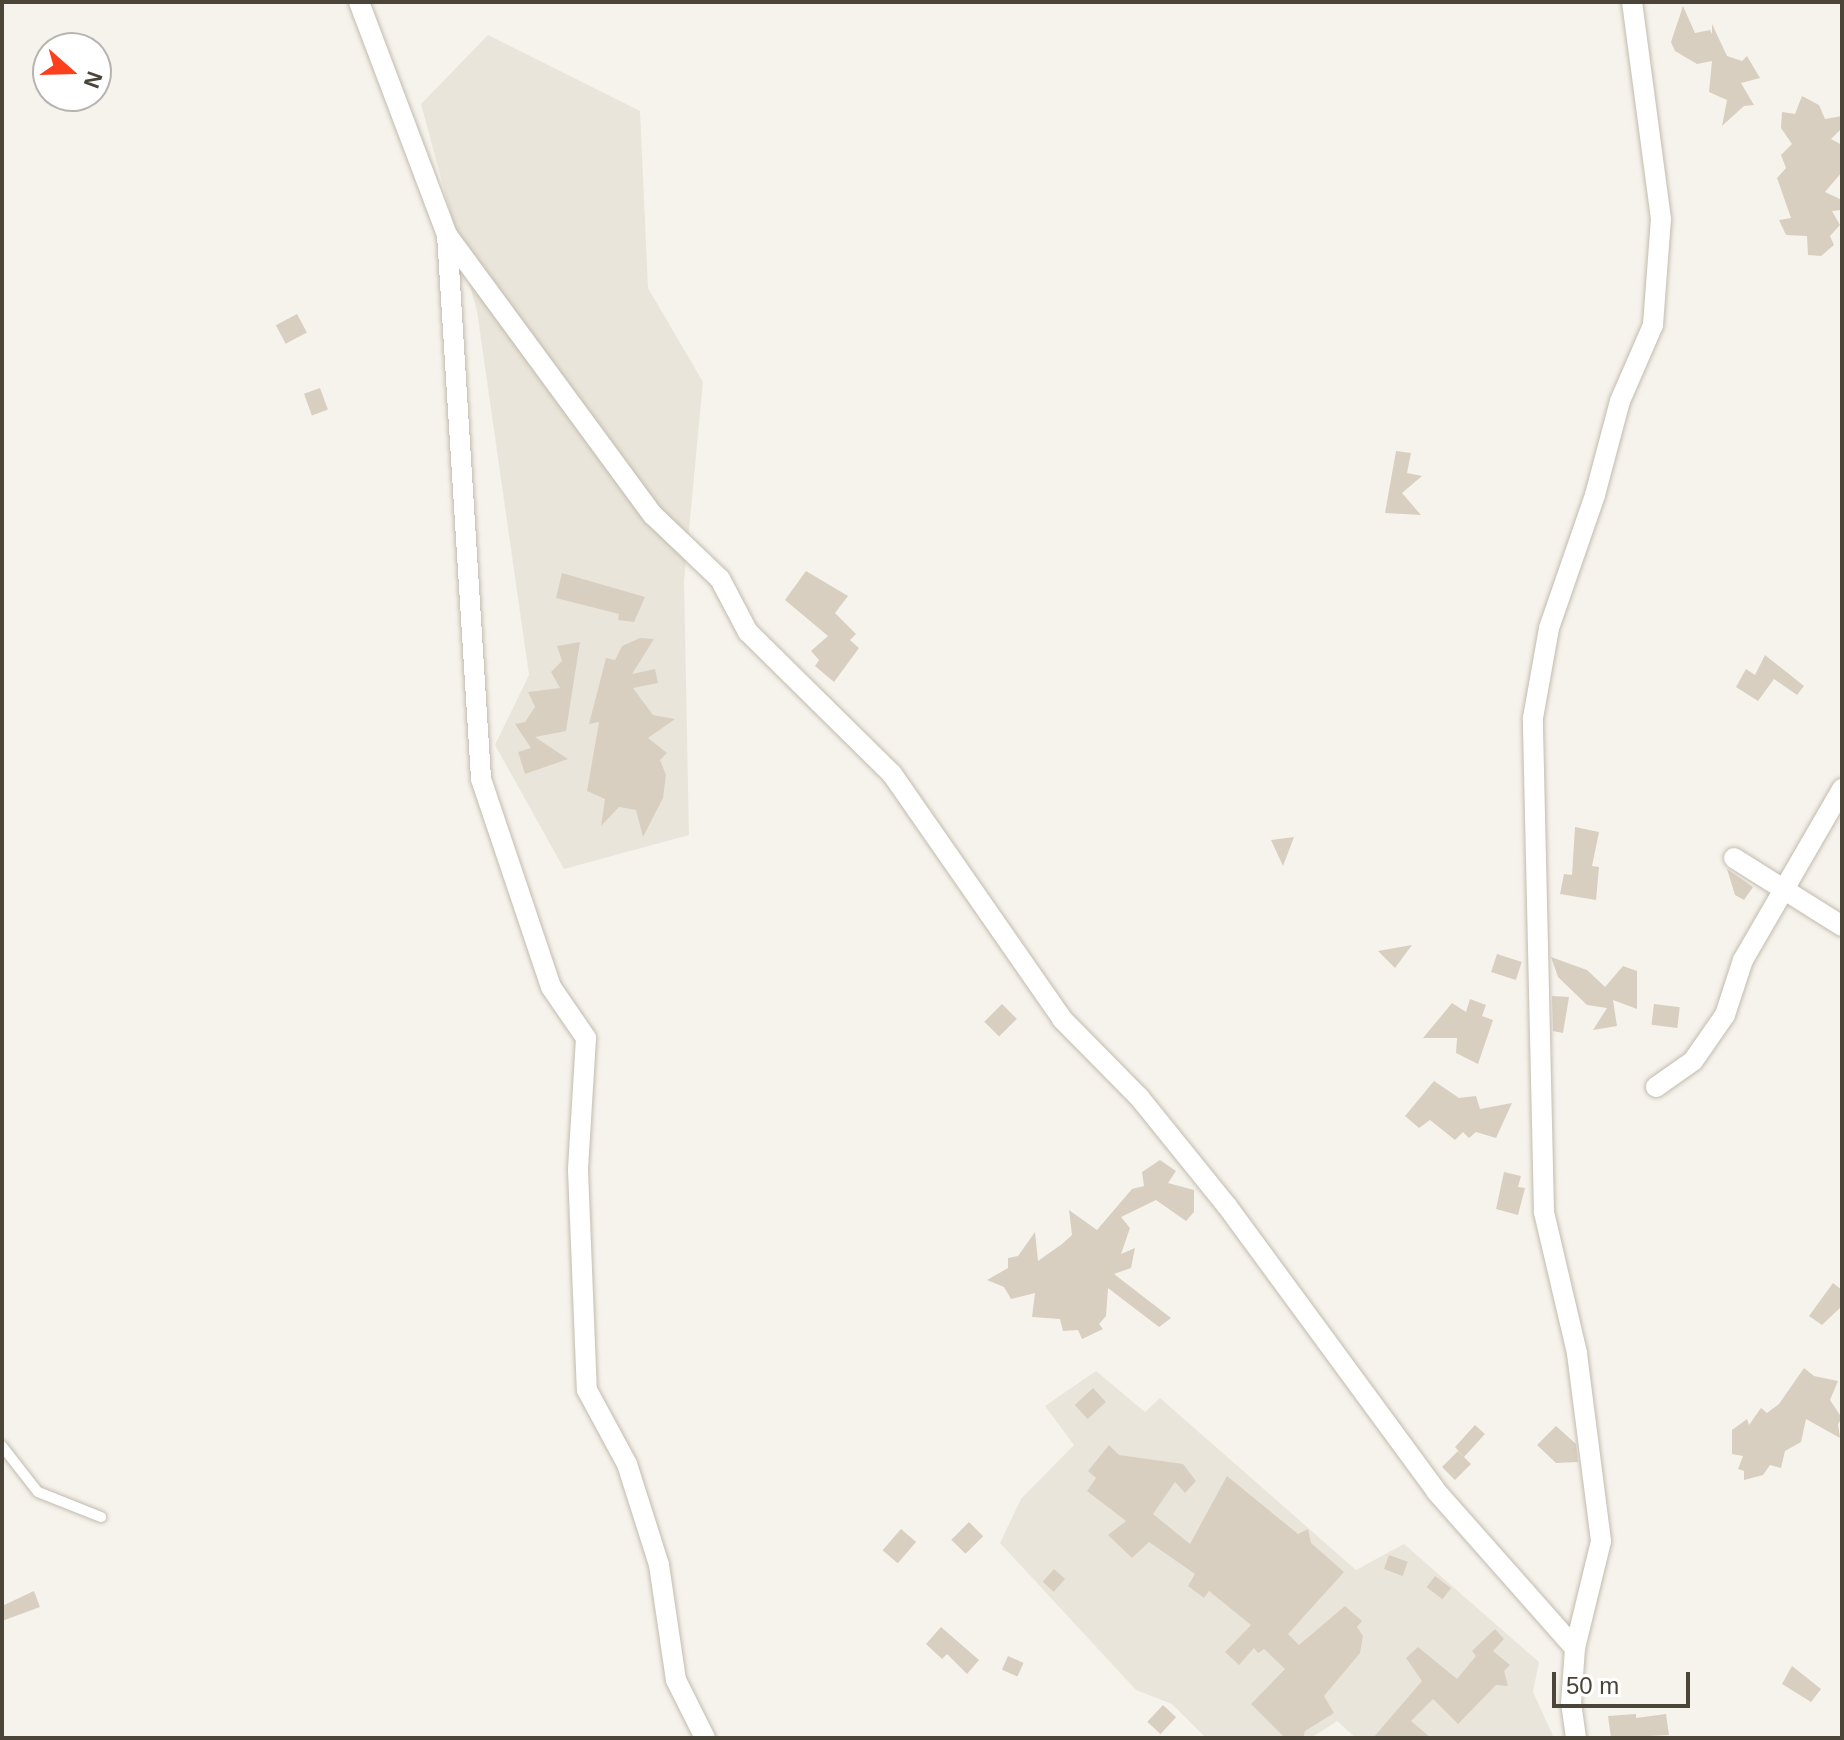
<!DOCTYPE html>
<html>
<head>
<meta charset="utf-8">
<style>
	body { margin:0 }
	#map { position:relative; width:1844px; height:1740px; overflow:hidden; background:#f6f3ec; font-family:Arial,sans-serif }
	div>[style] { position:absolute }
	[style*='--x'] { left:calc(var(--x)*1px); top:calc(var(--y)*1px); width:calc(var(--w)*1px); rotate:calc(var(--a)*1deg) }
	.residential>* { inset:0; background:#eae5da }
	.building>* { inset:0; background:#d8cfc1; transform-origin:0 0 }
	.roads { filter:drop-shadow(0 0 2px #c2bbae) drop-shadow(0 0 2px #c2bbae) }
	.service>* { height:10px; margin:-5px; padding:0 5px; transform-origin:5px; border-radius:5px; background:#fff }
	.minor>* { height:20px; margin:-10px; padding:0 10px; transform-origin:10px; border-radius:10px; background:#fff }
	span { translate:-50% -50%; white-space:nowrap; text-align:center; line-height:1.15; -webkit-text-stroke:7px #fff; paint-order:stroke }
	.frame { position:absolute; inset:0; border:4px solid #4b4439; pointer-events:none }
	.north { position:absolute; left:32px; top:32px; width:80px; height:80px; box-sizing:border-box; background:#fff; border:2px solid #b7b4b0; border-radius:50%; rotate:110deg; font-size:22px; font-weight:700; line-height:32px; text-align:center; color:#4b4439 }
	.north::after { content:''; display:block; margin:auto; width:28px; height:36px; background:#fc3f1d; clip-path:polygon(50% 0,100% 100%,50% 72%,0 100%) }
	.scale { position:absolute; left:1552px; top:1672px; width:138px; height:36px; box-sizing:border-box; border:4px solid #4b4439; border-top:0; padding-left:10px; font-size:24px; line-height:28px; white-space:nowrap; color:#4b4439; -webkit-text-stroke:6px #fff; paint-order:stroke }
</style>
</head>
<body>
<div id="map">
	<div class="residential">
		<i style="clip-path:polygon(488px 35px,640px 111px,648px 288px,703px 382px,684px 582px,689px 835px,564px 869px,495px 745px,529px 675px,477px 311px,421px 104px)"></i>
		<i style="clip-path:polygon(1096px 1371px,1145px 1412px,1160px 1398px,1356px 1570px,1404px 1544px,1539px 1662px,1533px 1692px,1554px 1738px,1356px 1738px,1337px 1721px,1311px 1738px,1206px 1738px,1172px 1704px,1136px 1690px,1000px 1543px,1021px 1499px,1074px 1445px,1045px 1406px)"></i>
	</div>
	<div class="building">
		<i style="clip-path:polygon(1683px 6px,1695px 33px,1710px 30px,1712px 34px,1712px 24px,1727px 56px,1742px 61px,1747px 56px,1760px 78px,1741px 83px,1754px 105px,1744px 106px,1722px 126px,1727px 100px,1709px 92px,1712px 61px,1697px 64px,1675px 51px,1671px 42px)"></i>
		<i style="clip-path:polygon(1802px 96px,1819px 105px,1825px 119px,1842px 116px,1842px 128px,1831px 139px,1842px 145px,1842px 172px,1825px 192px,1842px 200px,1842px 210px,1832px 211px,1840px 225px,1830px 236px,1834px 245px,1821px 256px,1808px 255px,1807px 236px,1786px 235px,1779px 220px,1791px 218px,1777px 178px,1786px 168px,1781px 155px,1792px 144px,1781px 128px,1782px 112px,1795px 114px)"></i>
		<i style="left:297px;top:314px;width:21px;height:24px;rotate:62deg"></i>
		<i style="left:320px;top:388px;width:23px;height:17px;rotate:70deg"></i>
		<i style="clip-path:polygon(1396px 451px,1411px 453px,1407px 473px,1422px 476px,1402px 493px,1421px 515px,1385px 513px)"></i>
		<i style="clip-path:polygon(806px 571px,848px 596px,835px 613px,856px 634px,850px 640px,859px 648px,834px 682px,815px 666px,819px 660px,811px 651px,828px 636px,785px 600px)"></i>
		<i style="clip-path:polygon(562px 573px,645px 597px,634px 622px,618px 620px,619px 614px,556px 598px)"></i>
		<i style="clip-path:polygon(640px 638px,654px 639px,632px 674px,655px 669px,658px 683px,633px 688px,653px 715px,675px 719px,648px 738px,667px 753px,660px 760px,666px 775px,663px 798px,643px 837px,636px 810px,619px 807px,601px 826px,605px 799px,587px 791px,599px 722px,589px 724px,606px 658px,615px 660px,622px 646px)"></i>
		<i style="clip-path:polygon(580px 642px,566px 731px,535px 737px,568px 759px,525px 774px,518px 752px,531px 748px,515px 724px,525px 722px,535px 707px,528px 692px,560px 688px,551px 672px,562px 661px,557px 646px)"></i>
		<i style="clip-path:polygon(1765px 655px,1804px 686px,1797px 695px,1774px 679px,1758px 701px,1736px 687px,1746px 669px,1755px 675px)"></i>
		<i style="clip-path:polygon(1575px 827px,1599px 832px,1592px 866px,1599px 867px,1596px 900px,1560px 894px,1564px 874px,1572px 875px)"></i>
		<i style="clip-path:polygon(1294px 837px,1283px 866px,1271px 840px)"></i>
		<i style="clip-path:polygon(1727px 869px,1753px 887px,1744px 900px,1735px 895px)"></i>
		<i style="clip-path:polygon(1412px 945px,1395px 968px,1378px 951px)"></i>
		<i style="left:1497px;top:954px;width:26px;height:19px;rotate:18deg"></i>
		<i style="clip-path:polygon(1551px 957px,1587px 970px,1605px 987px,1623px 966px,1637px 971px,1637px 1009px,1613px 1000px,1617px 1026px,1593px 1030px,1607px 1008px,1587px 1005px,1558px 977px)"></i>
		<i style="clip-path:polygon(1552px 996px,1569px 997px,1563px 1033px,1553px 1031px)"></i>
		<i style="clip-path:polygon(1470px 999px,1486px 1005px,1482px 1016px,1493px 1020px,1478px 1064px,1456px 1053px,1457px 1038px,1423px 1038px,1452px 1003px,1466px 1012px)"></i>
		<i style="left:1002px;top:1004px;width:21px;height:25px;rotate:45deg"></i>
		<i style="left:1654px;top:1004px;width:26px;height:21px;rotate:7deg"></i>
		<i style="clip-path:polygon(1434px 1081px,1459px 1098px,1476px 1096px,1480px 1109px,1512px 1103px,1496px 1138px,1476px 1132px,1469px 1138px,1463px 1132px,1455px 1140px,1430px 1120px,1419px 1128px,1405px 1116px)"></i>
		<i style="clip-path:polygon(1160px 1160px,1176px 1171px,1168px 1183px,1194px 1190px,1194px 1212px,1186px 1221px,1156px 1200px,1121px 1217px,1130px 1228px,1121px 1254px,1135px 1248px,1131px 1268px,1114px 1274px,1171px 1318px,1159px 1327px,1108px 1288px,1106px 1316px,1099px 1324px,1103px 1329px,1082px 1339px,1078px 1330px,1063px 1331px,1060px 1319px,1032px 1317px,1035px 1293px,1011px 1299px,1004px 1287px,987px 1280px,1008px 1268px,1008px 1258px,1018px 1256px,1035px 1232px,1038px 1261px,1062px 1244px,1072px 1235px,1069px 1210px,1097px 1230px,1132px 1189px,1144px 1186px,1142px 1172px)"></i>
		<i style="clip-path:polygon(1504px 1172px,1521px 1176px,1518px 1187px,1525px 1188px,1518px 1215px,1496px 1209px)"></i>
		<i style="clip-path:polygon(1833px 1283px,1842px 1290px,1842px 1306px,1822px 1325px,1809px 1316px)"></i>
		<i style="clip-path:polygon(1804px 1368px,1814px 1376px,1838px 1381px,1830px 1400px,1842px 1418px,1838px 1424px,1840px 1438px,1806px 1419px,1801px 1442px,1785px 1451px,1781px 1468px,1770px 1465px,1763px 1475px,1744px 1480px,1744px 1471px,1738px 1469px,1743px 1456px,1732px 1454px,1732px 1430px,1747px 1419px,1749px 1425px,1761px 1408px,1767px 1413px,1779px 1404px)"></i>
		<i style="left:1093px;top:1388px;width:19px;height:25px;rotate:47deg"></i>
		<i style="clip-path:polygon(1475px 1425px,1485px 1434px,1464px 1457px,1471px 1464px,1455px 1480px,1442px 1467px,1458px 1451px,1464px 1457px,1455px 1447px)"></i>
		<i style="clip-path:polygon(1556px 1426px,1576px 1444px,1578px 1462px,1556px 1463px,1537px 1445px)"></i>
		<i style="clip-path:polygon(1109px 1445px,1119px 1455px,1183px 1464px,1196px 1481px,1185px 1493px,1175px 1482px,1153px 1514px,1190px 1544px,1227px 1476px,1298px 1534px,1308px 1529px,1311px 1543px,1344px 1572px,1288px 1634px,1299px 1645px,1345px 1606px,1362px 1621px,1357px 1627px,1363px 1636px,1360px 1653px,1324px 1696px,1334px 1713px,1305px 1731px,1303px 1738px,1285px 1738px,1251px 1704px,1285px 1669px,1264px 1649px,1258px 1653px,1254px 1648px,1239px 1665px,1225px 1652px,1251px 1625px,1209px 1591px,1204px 1598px,1188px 1586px,1195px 1574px,1149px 1542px,1132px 1558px,1108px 1535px,1126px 1521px,1087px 1491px,1096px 1478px,1088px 1471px)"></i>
		<i style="left:969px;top:1522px;width:20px;height:25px;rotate:45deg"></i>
		<i style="left:901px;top:1529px;width:20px;height:28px;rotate:41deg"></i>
		<i style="left:1389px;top:1555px;width:20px;height:15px;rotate:20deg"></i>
		<i style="left:1054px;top:1569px;width:15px;height:17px;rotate:42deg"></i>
		<i style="left:1435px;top:1576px;width:20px;height:14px;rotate:37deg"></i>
		<i style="clip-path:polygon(34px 1591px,40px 1607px,2px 1621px,2px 1606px)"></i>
		<i style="clip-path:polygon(941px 1627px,979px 1660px,967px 1674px,947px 1654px,942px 1659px,926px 1644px)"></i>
		<i style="clip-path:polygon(1495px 1629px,1504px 1639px,1493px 1651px,1510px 1665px,1504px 1671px,1508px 1686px,1496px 1685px,1458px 1724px,1433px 1699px,1411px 1721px,1431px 1738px,1373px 1738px,1422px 1681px,1406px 1658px,1418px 1647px,1457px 1679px,1476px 1656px,1472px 1651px)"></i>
		<i style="left:1008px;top:1656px;width:17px;height:15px;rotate:24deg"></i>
		<i style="clip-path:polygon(1792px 1666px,1821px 1689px,1811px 1702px,1782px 1684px)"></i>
		<i style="left:1163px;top:1705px;width:18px;height:23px;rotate:43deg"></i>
		<i style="clip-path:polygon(1636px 1714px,1636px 1718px,1666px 1714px,1669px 1735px,1611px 1738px,1608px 1716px)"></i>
	</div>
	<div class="roads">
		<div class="service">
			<i style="--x:2;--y:1446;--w:58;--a:52"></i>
			<i style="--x:38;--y:1492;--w:68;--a:21.6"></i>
		</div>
		<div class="minor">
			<i style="--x:359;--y:2;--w:249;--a:69.3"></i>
			<i style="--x:447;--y:235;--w:348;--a:53.7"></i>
			<i style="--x:653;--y:515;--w:93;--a:43.7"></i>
			<i style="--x:720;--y:579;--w:60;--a:62.2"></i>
			<i style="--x:748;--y:632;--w:202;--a:44.6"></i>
			<i style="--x:892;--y:774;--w:298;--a:55.2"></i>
			<i style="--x:1062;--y:1019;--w:110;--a:45.4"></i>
			<i style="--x:1139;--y:1097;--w:140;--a:51.1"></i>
			<i style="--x:1227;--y:1206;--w:353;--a:53.7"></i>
			<i style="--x:1436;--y:1491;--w:210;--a:48.5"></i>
			<i style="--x:447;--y:235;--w:545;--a:86.42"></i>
			<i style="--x:481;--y:779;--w:219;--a:71.4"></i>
			<i style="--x:551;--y:987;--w:62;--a:55.5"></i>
			<i style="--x:586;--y:1038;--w:132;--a:93.5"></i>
			<i style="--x:578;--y:1170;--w:220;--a:87.7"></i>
			<i style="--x:587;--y:1390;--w:84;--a:61.6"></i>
			<i style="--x:627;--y:1464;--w:106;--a:72.4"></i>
			<i style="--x:659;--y:1565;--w:116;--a:81.6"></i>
			<i style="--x:676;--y:1680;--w:65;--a:63.4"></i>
			<i style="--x:1734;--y:858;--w:128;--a:32.2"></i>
			<i style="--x:1656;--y:1087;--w:45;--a:-35.1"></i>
			<i style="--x:1693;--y:1061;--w:56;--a:-55.2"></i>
			<i style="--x:1725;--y:1015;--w:58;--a:-71.9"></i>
			<i style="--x:1743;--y:960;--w:198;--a:-59.9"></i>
			<i style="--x:1576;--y:1738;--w:34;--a:-98"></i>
			<i style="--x:1571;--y:1704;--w:56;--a:-85.9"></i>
			<i style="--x:1575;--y:1648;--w:110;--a:-76.3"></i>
			<i style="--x:1601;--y:1541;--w:190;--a:-97.3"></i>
			<i style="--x:1577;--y:1353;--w:145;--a:-103.2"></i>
			<i style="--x:1544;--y:1212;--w:494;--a:-91.3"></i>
			<i style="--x:1533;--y:718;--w:91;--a:-79.9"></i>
			<i style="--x:1549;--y:628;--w:141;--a:-70.9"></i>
			<i style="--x:1595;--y:495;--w:97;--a:-75.1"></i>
			<i style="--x:1620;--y:401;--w:83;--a:-66.5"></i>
			<i style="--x:1653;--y:325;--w:106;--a:-85.7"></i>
			<i style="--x:1661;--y:219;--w:219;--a:-97.6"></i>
		</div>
	</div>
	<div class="frame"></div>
	<div class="north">N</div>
	<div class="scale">50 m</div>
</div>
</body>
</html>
